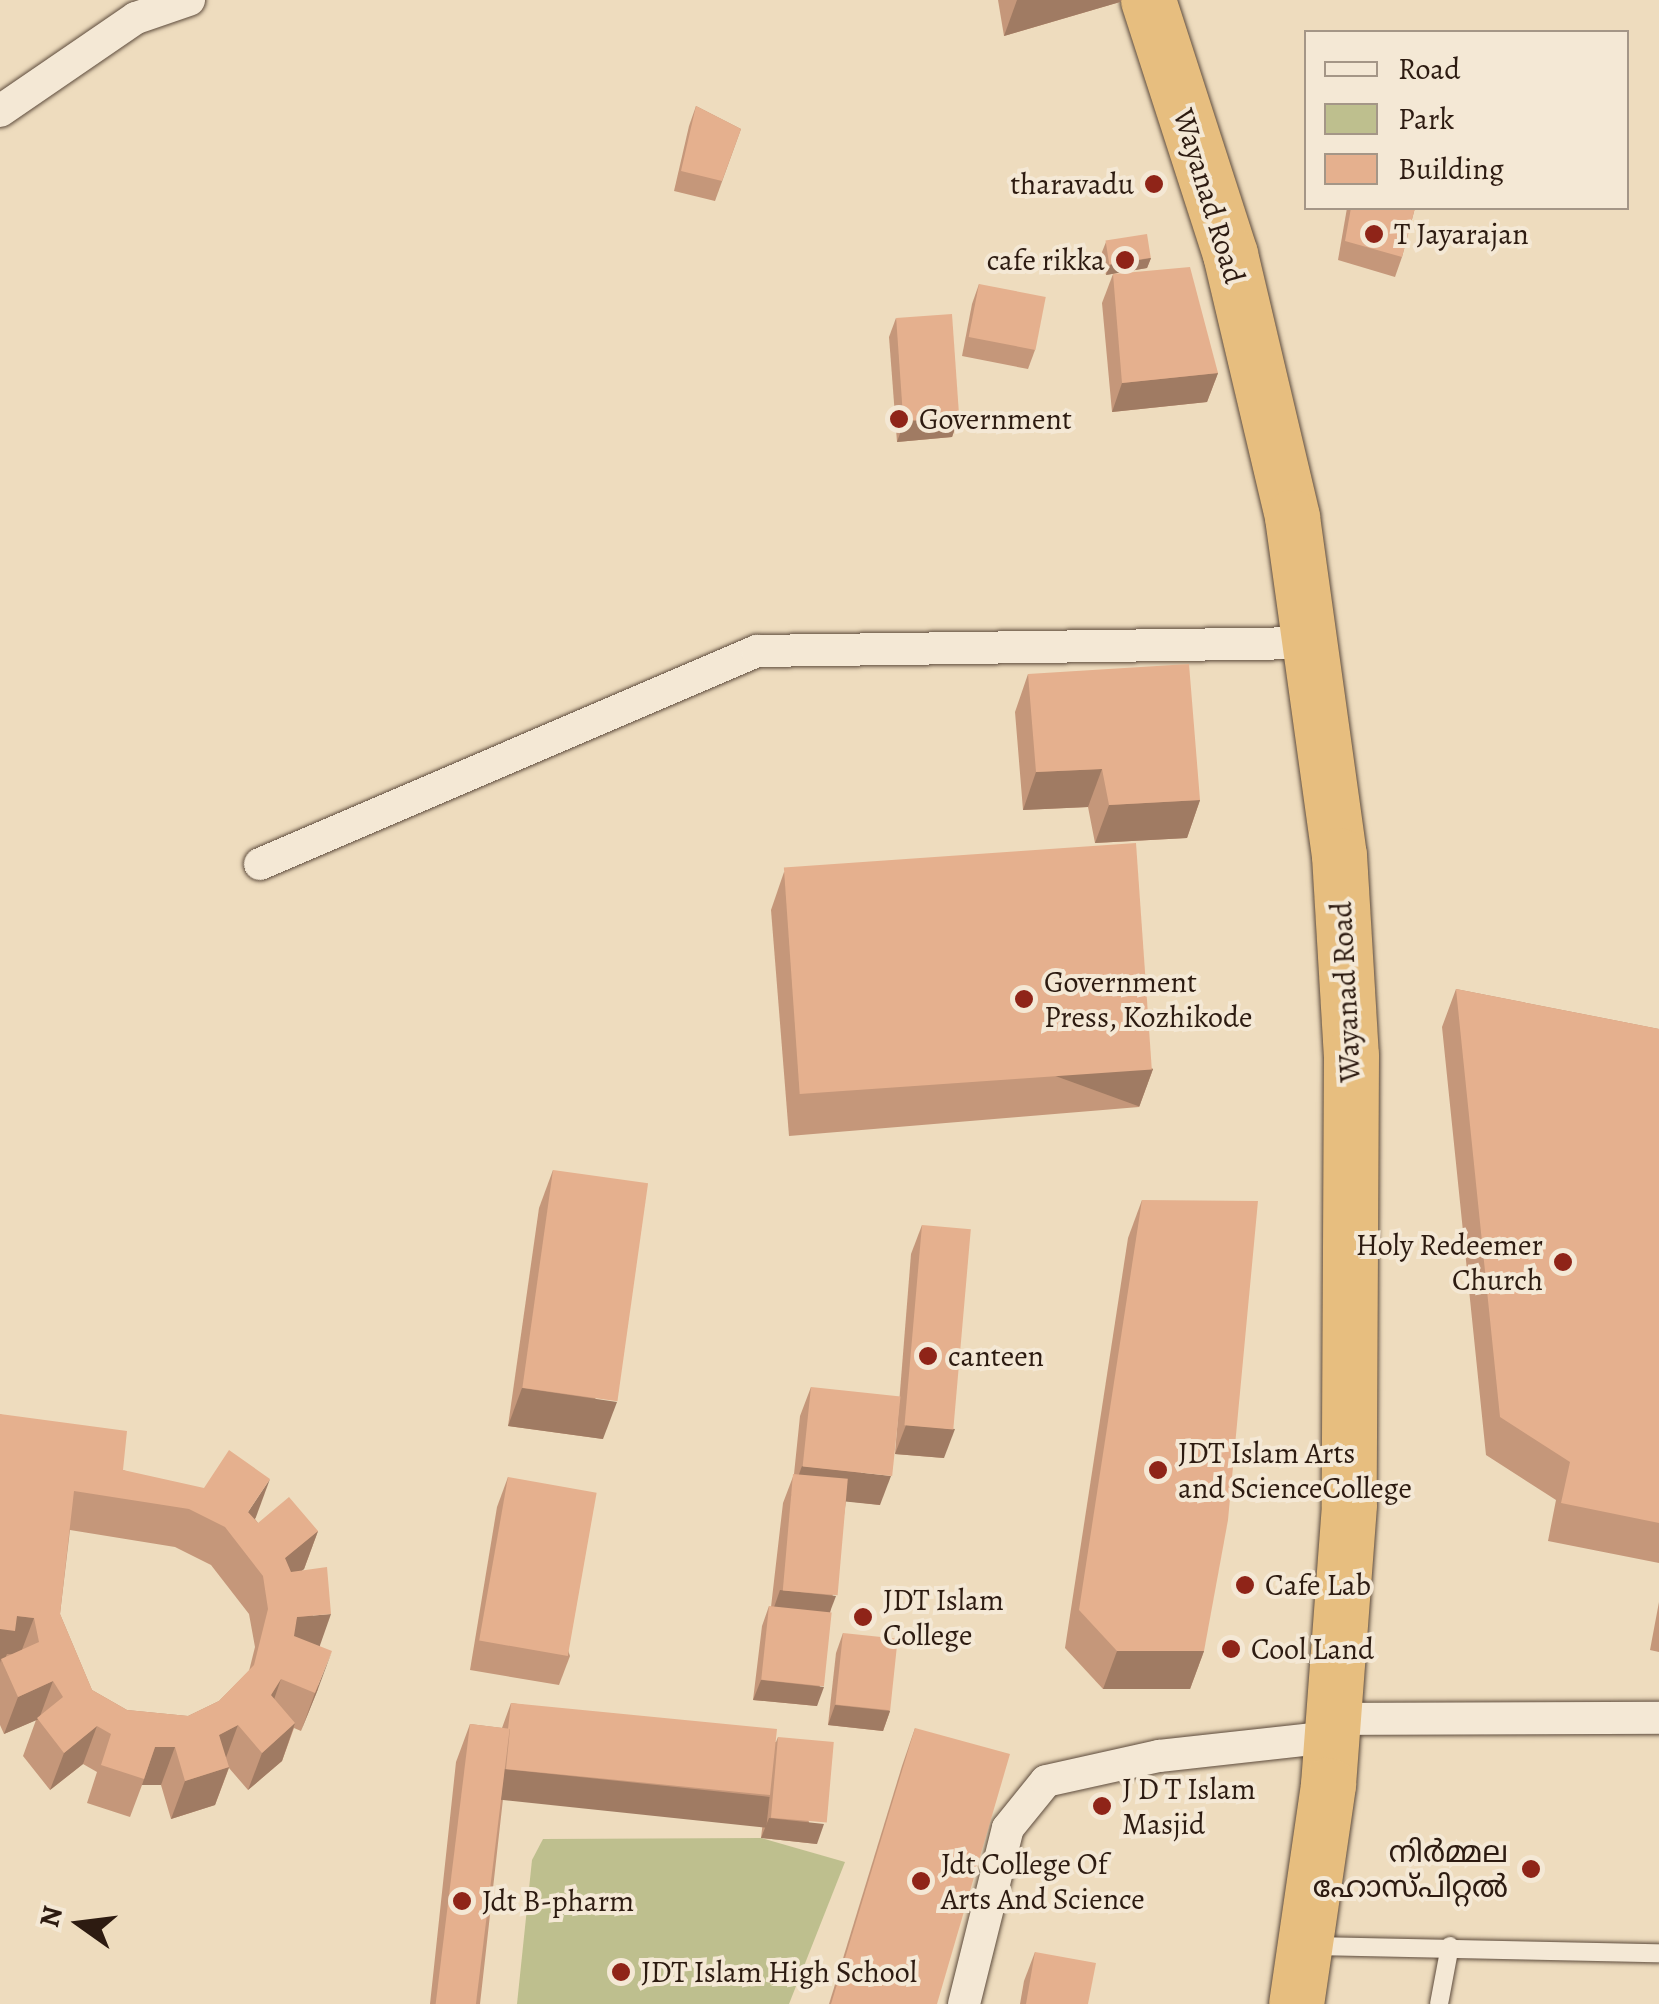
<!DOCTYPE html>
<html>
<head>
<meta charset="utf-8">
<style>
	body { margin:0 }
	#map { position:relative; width:1659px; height:2004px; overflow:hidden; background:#eedcbe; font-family:Alegreya,"Noto Sans Malayalam",serif }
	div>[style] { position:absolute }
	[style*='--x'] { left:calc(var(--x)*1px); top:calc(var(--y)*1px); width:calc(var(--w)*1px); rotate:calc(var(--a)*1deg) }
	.green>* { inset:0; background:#bebf8e }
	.roads { filter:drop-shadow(0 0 2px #5d4b3c) drop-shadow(0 0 2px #5d4b3c) }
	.service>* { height:18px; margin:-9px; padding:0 9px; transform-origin:9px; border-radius:9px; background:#f4e8d5 }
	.minor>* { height:32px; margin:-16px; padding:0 16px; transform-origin:16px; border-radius:16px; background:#f4e8d5 }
	.trunk>* { height:55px; margin:-27.5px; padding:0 27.5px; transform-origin:27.5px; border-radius:27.5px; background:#e7be7f }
	.wall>* { inset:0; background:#c5977a }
	.shaded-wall>* { inset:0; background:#a07b63; transform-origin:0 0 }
	.building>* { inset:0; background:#e5b08e; transform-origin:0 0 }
	.dots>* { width:28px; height:28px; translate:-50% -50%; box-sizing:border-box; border:5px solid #f4e8d5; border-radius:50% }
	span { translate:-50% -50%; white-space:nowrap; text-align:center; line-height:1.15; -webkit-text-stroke:8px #f4e8d5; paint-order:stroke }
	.poi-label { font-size:30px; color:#2d1b11 }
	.right { translate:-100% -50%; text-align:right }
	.left { translate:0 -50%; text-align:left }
	.street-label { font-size:30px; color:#2d1b11 }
	.legend { position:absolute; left:1304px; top:30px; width:325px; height:180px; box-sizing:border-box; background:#f4e8d5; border:2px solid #a49687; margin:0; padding:12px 18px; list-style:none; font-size:30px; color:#2d1b11 }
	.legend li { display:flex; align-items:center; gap:20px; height:50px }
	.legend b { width:50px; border:2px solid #a49687 }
	.north { position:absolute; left:30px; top:1874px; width:100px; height:100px; -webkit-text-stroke:8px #f4e8d5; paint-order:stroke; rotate:284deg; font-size:28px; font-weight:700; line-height:40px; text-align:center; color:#2d1b11 }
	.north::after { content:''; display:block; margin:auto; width:35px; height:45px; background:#2d1b11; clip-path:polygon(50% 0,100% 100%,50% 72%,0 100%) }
</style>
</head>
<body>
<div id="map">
	<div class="green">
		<i style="clip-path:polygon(761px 1838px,845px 1862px,789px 2004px,517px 2004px,532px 1860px,543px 1839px)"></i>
	</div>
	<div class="roads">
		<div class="service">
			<i style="--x:1311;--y:1946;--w:348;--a:1.2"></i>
			<i style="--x:1439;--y:2004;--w:59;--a:-79.3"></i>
		</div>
		<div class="minor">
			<i style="--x:0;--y:111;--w:165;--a:-34.4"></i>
			<i style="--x:136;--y:18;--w:56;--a:-18.8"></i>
			<i style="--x:260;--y:864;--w:541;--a:-23.2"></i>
			<i style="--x:757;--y:651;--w:552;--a:-0.83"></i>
			<i style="--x:1333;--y:1719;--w:326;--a:-0.2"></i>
			<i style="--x:964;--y:2004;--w:181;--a:-76"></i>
			<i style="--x:1008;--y:1828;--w:60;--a:-51"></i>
			<i style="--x:1046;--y:1781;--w:116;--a:-12.5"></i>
			<i style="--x:1159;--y:1756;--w:174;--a:-6.3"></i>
		</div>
		<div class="trunk">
			<i style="--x:1148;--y:0;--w:267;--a:72.1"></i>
			<i style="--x:1230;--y:254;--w:270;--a:76.7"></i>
			<i style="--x:1292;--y:517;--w:341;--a:82.1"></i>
			<i style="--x:1339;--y:855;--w:200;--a:86.6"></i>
			<i style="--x:1351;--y:1055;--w:450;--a:90.3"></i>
			<i style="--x:1349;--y:1505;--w:281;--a:94.3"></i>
			<i style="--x:1328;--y:1785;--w:221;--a:98.3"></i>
		</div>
	</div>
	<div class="wall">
		<i style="clip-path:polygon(998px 0,1121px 0,1120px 2px,1004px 36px)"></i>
		<i style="clip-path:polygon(696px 106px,741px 129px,715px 201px,674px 191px,689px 126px)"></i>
		<i style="clip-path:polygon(1347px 208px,1415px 208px,1402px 257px,1395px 277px,1338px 260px)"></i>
		<i style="clip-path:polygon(1106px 242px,1151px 258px,1147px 268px,1106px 275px,1102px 252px)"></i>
		<i style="clip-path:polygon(1113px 274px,1218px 373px,1207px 402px,1112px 412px,1102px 303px)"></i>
		<i style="clip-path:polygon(979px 284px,1035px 350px,1028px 369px,962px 356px,972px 304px)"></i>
		<i style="clip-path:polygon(896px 318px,959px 417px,952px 437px,897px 442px,889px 337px)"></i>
		<i style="clip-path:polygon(1028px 674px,1200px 800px,1187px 838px,1095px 843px,1088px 807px,1023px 810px,1015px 712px)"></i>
		<i style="clip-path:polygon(784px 872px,1153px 1069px,1139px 1107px,789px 1136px,771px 910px)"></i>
		<i style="clip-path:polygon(1456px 989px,1659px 1029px,1659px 1563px,1548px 1541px,1556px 1500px,1486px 1455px,1442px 1027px)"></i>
		<i style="clip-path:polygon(553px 1170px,603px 1439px,508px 1426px,539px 1208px)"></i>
		<i style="clip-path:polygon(1142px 1200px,1204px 1651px,1190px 1689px,1103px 1689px,1065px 1648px,1128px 1238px)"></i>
		<i style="clip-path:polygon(922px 1225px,944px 1458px,895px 1454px,911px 1254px)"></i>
		<i style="clip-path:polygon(811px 1387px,880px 1505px,846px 1501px,817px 1706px,753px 1700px,762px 1626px,769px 1606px,771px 1607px,783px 1503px,794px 1474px,800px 1416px)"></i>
		<i style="clip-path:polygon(evenodd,0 1414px,123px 1470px,256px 1517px,255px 1519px,258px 1523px,318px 1531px,304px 1569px,302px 1570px,320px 1646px,318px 1689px,301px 1731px,294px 1728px,282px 1761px,248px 1790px,229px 1768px,215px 1805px,171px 1819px,161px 1785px,142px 1785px,130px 1817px,87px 1803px,97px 1772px,83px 1764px,50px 1790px,23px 1756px,36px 1720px,4px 1734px,0 1725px,0 1414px,70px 1530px,175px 1547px,211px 1565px,249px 1614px,255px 1647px,249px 1671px,219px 1701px,188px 1716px,127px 1710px,92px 1690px,60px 1614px,70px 1530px)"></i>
		<i style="clip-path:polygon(508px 1477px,570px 1656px,559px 1685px,470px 1670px,497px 1507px)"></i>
		<i style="clip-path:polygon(1659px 1602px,1659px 1652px,1650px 1650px)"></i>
		<i style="clip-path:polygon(843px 1633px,890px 1711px,883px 1731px,828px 1725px,836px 1653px)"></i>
		<i style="clip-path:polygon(511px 1703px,776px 1742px,778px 1737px,817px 1844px,761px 1838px,764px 1812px,760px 1824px,503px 1799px,480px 2004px,430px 2004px,456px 1762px,470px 1724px,502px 1728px)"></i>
		<i style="clip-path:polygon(915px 1728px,937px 2004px,829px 2004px,902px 1766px)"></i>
		<i style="clip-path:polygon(1035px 1952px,1088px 2004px,1020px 2004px,1024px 1981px)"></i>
	</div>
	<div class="shaded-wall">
		<i style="clip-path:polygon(1017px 0,1121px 0,1120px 2px,1004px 36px)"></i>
		<i style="clip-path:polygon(1151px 258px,1147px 268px,1106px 275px,1110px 265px)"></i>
		<i style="clip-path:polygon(1218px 373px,1207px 402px,1112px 412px,1122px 383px)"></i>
		<i style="clip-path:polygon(959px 417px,952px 437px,897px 442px,904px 422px)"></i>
		<i style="clip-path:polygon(1102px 769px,1088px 807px,1023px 810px,1036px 772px)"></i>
		<i style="clip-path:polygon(1200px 800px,1187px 838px,1095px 843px,1109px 805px)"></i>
		<i style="left:1153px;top:1069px;width:40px;height:352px;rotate:110deg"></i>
		<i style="clip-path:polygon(522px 1388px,617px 1402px,603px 1439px,508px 1426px)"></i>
		<i style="clip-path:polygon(906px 1425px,955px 1429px,944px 1458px,895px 1454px)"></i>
		<i style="clip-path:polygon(802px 1466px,891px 1476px,880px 1505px,791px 1496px)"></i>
		<i style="clip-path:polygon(270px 1479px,256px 1517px,238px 1544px,248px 1512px)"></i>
		<i style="clip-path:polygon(318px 1531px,304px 1569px,272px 1596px,285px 1558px)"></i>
		<i style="clip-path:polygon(780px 1590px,836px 1596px,825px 1625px,770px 1619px)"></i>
		<i style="clip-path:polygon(331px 1614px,318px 1651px,283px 1654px,297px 1617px)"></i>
		<i style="clip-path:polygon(17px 1616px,34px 1618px,20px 1655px,7px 1654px,3px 1663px,1px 1659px,0 1663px,0 1629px)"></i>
		<i style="clip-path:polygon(332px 1651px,318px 1689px,301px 1731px,315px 1693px)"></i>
		<i style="clip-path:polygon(1117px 1651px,1204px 1651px,1190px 1689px,1103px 1689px)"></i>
		<i style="clip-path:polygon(281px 1679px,268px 1717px,271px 1695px)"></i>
		<i style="clip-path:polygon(761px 1680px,824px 1687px,817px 1706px,753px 1700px)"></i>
		<i style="clip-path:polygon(53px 1681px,39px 1719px,4px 1734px,18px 1697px)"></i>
		<i style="clip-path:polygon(835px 1705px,890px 1711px,883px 1731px,828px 1725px)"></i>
		<i style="clip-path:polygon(295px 1723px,282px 1761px,248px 1790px,262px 1753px)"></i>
		<i style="clip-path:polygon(238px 1725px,224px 1763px,219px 1735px)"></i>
		<i style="clip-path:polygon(97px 1726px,83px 1764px,50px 1790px,64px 1753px)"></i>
		<i style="clip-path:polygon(155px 1747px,175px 1747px,161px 1785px,142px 1785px)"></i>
		<i style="clip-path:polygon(229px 1767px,215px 1805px,171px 1819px,185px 1781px)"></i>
		<i style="left:504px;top:1769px;width:267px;height:31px;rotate:6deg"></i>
		<i style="clip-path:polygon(769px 1818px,824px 1824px,817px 1844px,761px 1838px)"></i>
	</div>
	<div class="building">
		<i style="clip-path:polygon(696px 106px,741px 129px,722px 181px,681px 171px)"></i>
		<i style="clip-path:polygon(1351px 208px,1415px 208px,1402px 257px,1345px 241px)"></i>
		<i style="left:1147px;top:234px;width:24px;height:42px;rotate:81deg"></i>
		<i style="clip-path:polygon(1190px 267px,1218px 373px,1122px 383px,1113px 274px)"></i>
		<i style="left:979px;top:284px;width:68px;height:54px;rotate:11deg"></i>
		<i style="left:952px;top:314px;width:103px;height:56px;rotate:86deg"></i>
		<i style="clip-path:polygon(1189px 664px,1200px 800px,1109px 805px,1102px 769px,1036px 772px,1028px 674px)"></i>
		<i style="left:1136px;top:843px;width:227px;height:353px;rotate:86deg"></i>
		<i style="clip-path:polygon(1456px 989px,1659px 1029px,1659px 1523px,1561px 1503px,1570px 1462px,1500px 1417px)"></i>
		<i style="left:553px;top:1170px;width:96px;height:220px;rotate:8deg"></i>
		<i style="clip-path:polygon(1142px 1200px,1258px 1201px,1228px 1520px,1204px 1651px,1117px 1651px,1079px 1610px)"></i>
		<i style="left:922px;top:1225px;width:49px;height:201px;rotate:5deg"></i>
		<i style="left:811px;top:1387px;width:90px;height:80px;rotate:6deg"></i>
		<i style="clip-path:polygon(evenodd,0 1414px,127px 1431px,123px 1470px,204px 1488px,229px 1450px,270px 1479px,248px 1512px,258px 1523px,289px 1497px,318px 1531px,285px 1558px,291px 1572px,327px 1567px,331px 1614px,297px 1617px,294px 1636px,332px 1651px,315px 1693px,281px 1679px,271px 1695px,295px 1723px,262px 1753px,238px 1725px,219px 1735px,229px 1767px,185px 1781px,175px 1747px,155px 1747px,144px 1779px,101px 1765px,111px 1734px,97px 1726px,64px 1753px,37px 1718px,63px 1697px,53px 1681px,18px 1697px,1px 1659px,39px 1642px,34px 1618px,17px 1616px,15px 1631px,0 1629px,0 1414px,74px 1491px,189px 1509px,225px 1527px,263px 1576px,268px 1609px,254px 1665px,219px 1701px,188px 1716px,127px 1710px,92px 1690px,60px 1614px,74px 1491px)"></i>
		<i style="left:793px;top:1474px;width:55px;height:117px;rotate:5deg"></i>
		<i style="left:508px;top:1477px;width:90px;height:166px;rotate:10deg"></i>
		<i style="left:769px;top:1606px;width:63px;height:74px;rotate:6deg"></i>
		<i style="left:843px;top:1633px;width:55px;height:72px;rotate:6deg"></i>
		<i style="clip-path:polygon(511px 1703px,777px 1729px,770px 1795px,506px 1769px,510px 1729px,508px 1729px)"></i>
		<i style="left:470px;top:1724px;width:40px;height:282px;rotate:7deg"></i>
		<i style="clip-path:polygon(915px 1728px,1010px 1754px,937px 2004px,831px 2004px)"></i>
		<i style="left:778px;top:1737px;width:56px;height:81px;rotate:5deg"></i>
		<i style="clip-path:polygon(1035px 1952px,1096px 1963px,1088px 2004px,1026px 2004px)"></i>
	</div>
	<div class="dots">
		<i style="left:1154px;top:184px;background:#8f2418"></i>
		<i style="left:1374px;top:234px;background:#8f2418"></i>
		<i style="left:1125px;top:260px;background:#8f2418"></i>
		<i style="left:899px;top:419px;background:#8f2418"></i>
		<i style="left:1024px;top:999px;background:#8f2418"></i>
		<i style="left:1563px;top:1262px;background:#8f2418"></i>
		<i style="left:928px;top:1356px;background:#8f2418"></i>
		<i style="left:1158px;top:1470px;background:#8f2418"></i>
		<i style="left:1245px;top:1585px;background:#8f2418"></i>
		<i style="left:863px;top:1617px;background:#8f2418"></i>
		<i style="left:1231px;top:1649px;background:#8f2418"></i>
		<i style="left:1102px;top:1806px;background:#8f2418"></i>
		<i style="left:1531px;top:1869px;background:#8f2418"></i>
		<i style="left:921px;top:1881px;background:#8f2418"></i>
		<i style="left:462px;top:1901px;background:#8f2418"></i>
		<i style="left:621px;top:1972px;background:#8f2418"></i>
	</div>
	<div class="poi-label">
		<span class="right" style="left:1134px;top:184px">tharavadu</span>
		<span class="left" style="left:1394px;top:234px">T Jayarajan</span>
		<span class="right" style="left:1105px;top:260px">cafe rikka</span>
		<span class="left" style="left:919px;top:419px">Government</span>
		<span class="left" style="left:1044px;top:999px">Government<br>Press, Kozhikode</span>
		<span class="right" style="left:1543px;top:1262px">Holy Redeemer<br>Church</span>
		<span class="left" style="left:948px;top:1356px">canteen</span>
		<span class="left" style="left:1178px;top:1470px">JDT Islam Arts<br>and ScienceCollege</span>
		<span class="left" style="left:1265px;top:1585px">Cafe Lab</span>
		<span class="left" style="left:883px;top:1617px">JDT Islam<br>College</span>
		<span class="left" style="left:1251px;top:1649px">Cool Land</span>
		<span class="left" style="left:1122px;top:1806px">J D T Islam<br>Masjid</span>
		<span class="right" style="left:1508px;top:1869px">നിർമ്മല<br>ഹോസ്പിറ്റൽ</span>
		<span class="left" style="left:941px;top:1881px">Jdt College Of<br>Arts And Science</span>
		<span class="left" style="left:482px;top:1901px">Jdt B-pharm</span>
		<span class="left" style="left:641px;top:1972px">JDT Islam High School</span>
	</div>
	<div class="street-label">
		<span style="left:1209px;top:196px;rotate:73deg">Wayanad Road</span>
		<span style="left:1346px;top:992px;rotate:-93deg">Wayanad Road</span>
	</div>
	<ul class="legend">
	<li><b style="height:12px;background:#f4e8d5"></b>Road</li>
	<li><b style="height:28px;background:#bebf8e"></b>Park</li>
	<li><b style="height:28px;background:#e5b08e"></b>Building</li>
	</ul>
	<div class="north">N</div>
</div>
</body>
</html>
